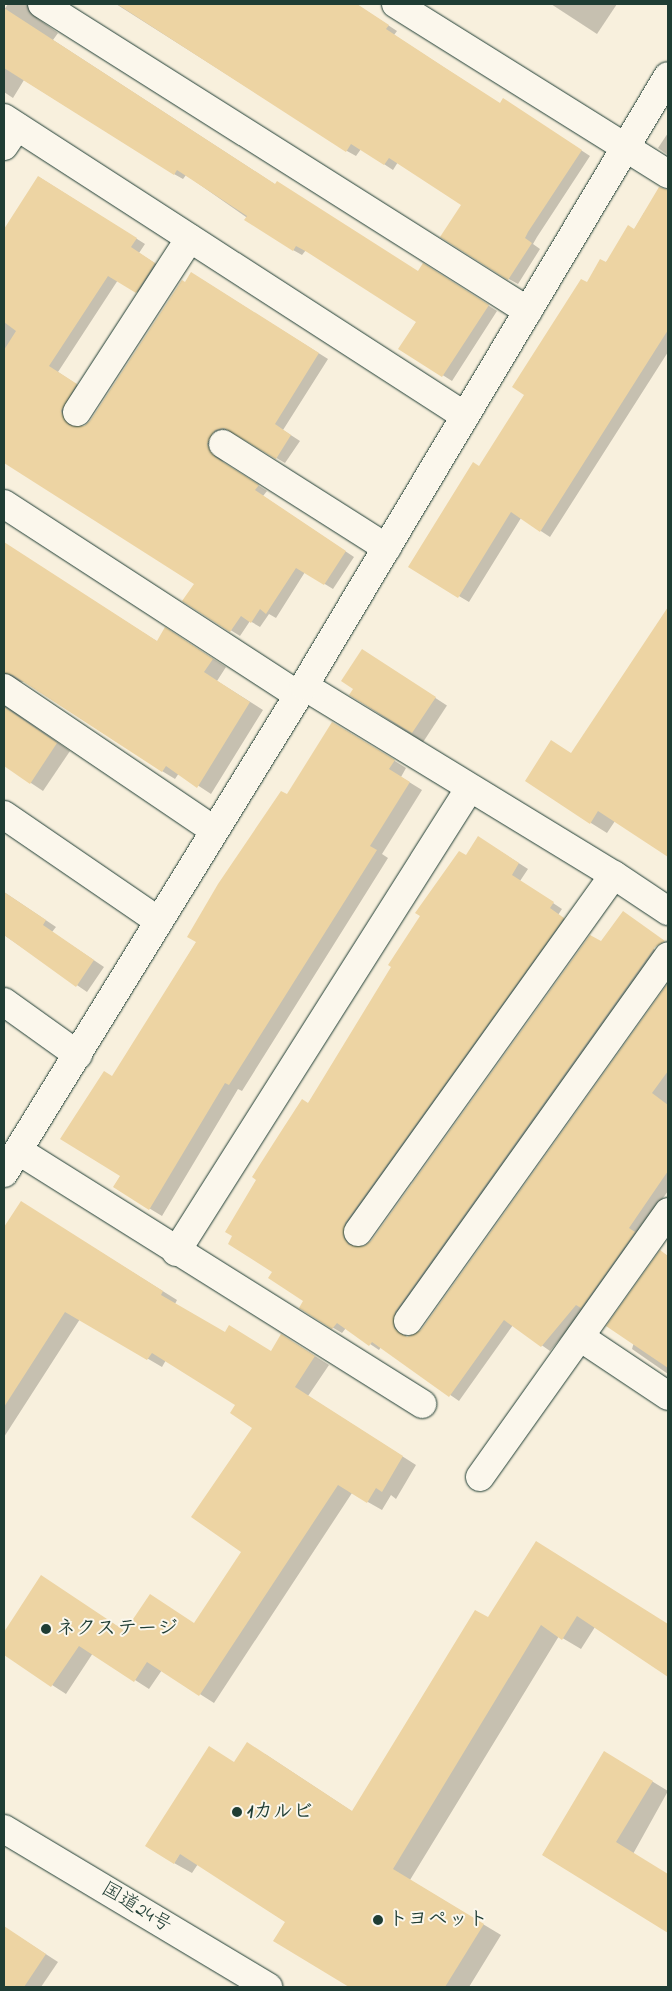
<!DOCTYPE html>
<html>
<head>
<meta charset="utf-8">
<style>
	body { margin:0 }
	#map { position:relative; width:672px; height:1991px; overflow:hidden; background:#f8f0dd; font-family:"Indie Flower","Klee One",sans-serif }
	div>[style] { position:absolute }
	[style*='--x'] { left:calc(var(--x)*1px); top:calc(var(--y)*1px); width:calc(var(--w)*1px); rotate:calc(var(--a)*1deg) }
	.shadow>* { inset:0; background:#0003; transform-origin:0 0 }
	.building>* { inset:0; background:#edd4a3 }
	.roads { filter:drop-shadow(0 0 1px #1f3d34) drop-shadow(0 0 1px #1f3d34) }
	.minor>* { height:28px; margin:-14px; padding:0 14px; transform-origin:14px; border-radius:14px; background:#fbf7ec }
	.highway>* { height:28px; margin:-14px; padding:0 14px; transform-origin:14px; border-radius:14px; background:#fbf7ec }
	.dots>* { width:14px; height:14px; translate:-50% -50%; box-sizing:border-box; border:2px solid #fbf7ec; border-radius:50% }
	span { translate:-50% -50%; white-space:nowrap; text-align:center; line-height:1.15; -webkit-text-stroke:4px #fbf7ec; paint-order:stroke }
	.poi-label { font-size:20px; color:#1f3d34; font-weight:700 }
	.left { translate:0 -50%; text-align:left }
	.street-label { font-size:20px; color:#1f3d34 }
	.frame { position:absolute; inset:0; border:5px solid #1f3d34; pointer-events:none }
</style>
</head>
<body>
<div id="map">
	<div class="shadow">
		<i style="clip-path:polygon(8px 4px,38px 4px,37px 18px,58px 33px,53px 40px,276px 185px,418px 273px,432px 270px,497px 311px,452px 381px,400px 348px,417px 321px,306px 250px,302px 255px,293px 250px,186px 175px,183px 179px,174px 174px,24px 80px,13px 98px,4px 92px,4px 10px)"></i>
		<i style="clip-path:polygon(116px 4px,356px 4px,397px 31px,394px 35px,500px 104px,512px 105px,590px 156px,537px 237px,533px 244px,540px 249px,518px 284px,509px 279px,463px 204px,398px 162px,393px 170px,361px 149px,356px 156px,347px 151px)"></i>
		<i style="clip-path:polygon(551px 4px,617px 4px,597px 34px)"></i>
		<i style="clip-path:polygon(668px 133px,668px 155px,658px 148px)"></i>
		<i style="clip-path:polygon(39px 177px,145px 244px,139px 253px,164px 269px,145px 297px,118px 280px,58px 372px,85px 390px,70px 416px,75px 427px,84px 427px,91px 421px,186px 283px,201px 279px,328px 359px,283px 430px,300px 441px,285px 463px,234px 433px,224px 435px,216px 450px,224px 464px,267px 491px,263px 496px,354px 557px,333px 589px,305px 572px,276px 618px,269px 614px,260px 627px,250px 621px,240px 636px,184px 601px,195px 584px,4px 460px,4px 232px)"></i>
		<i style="clip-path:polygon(644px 213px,668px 228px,668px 352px,550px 537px,521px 518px,469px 602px,410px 567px,480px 468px,526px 394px,587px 284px,634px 230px)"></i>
		<i style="clip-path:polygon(12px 549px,158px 642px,179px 637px,226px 667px,217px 681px,263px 710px,211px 794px,179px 773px,175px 779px,162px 771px,25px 682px,11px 681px,4px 691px,4px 562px)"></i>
		<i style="clip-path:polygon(668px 609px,668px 855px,615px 821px,607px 833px,591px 823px,572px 754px)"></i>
		<i style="left:374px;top:658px;width:87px;height:44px;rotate:33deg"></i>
		<i style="clip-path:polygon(4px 705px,70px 751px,43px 791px,4px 765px)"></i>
		<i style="clip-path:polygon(345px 730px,406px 768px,401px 777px,422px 790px,382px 854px,388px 858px,242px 1091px,238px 1089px,162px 1216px,114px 1187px,121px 1175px,113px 1077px,287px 796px)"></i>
		<i style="clip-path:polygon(487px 843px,528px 869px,520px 881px,562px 909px,558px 915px,573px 924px,354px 1228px,352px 1244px,364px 1248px,372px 1242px,601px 942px,648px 945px,662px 955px,401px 1326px,407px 1338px,422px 1331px,668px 985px,668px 1191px,585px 1309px,550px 1351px,513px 1325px,459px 1401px,381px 1347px,379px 1350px,346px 1328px,342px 1333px,300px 1308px,305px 1301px,273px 1271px,308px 1104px,466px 856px)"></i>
		<i style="clip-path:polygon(4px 892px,56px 927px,52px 932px,104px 967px,87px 992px,4px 935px)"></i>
		<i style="clip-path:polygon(22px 1203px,177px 1300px,175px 1304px,225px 1333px,271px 1352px,296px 1344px,329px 1365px,308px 1396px,416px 1465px,396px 1499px,391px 1495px,382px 1510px,352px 1493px,214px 1703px,162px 1670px,149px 1689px,93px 1653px,66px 1694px,4px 1654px,4px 1634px,41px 1577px,126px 1632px,195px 1624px,243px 1552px,254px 1427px,237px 1404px,166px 1360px,162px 1367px,80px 1319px,4px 1437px,4px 1231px)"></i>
		<i style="clip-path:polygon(661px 1252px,668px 1256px,668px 1374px,632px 1349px)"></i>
		<i style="clip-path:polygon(554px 1553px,668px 1625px,668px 1676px,595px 1627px,581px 1649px,559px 1636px,410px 1880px,501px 1935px,469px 1987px,351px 1987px,275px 1941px,286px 1922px,198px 1864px,192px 1873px,174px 1863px,235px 1763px,265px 1754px,353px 1812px,488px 1619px)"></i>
		<i style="clip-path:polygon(622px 1763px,668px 1791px,633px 1854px,668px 1875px,668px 1931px,543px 1855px)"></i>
		<i style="clip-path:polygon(4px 1927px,58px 1962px,41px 1987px,4px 1987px)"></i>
	</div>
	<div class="building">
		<i style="clip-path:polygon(117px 4px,357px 4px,389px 25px,386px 29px,444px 67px,500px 103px,503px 98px,582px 150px,528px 232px,525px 238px,532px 243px,508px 280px,440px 237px,461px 205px,389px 158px,384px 165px,351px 144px,346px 152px)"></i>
		<i style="clip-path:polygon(4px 8px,275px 184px,277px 181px,418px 271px,423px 263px,489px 305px,442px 377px,398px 349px,416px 322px,307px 252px,296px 246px,293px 251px,244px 220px,247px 216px,177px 170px,174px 175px,4px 68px)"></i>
		<i style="clip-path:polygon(38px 176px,137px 238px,131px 247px,155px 263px,136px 293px,108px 276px,49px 366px,77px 384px,61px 411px,69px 425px,84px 426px,90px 421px,182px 280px,185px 282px,191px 272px,319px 353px,275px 424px,291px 435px,276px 459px,224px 428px,215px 430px,207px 444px,215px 457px,259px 485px,255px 490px,346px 551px,324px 585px,296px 568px,266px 614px,260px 609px,251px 623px,241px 616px,230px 632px,182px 601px,194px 584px,4px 463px,4px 350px,16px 331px,4px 322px,4px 229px)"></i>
		<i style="clip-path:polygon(659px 187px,668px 190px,668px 330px,540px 532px,511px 512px,458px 598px,408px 567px,473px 462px,479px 466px,524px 395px,512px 387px,581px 279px,587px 282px,600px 259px,606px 262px,628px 225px,634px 229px)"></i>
		<i style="clip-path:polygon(4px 542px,157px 641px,165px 627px,213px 659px,204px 672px,250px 702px,197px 788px,166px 766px,162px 772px,13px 675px,4px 673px)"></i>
		<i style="clip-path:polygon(668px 607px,668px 857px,598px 811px,590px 824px,525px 781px,551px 740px,571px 753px)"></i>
		<i style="clip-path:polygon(362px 649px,436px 697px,412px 733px,349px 695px,353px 689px,341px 681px)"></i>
		<i style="clip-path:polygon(4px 707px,57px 743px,30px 784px,4px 766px)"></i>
		<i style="clip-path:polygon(332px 722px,395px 760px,389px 769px,410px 782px,370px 846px,377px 850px,229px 1085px,225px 1083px,149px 1210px,113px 1187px,120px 1176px,60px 1139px,104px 1071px,112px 1076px,196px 942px,187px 937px,218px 884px,281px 791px,287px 794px)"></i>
		<i style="clip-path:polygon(478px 836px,519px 863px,512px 875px,554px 902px,550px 908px,564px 918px,345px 1223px,344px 1238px,349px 1245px,364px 1246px,371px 1241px,590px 935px,601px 941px,623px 911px,665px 941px,655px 947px,395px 1312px,394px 1328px,407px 1337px,421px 1330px,668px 983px,668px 1071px,652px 1093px,668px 1105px,668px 1171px,629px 1228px,635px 1232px,581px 1308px,576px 1305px,541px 1347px,504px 1320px,449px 1397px,372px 1342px,369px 1346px,337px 1323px,332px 1329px,299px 1308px,303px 1301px,268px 1278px,272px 1272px,228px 1244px,232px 1236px,225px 1232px,256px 1180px,252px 1177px,280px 1133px,302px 1099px,308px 1103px,391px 967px,388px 965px,420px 916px,415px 913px,459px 851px,466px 855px)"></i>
		<i style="clip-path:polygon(4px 892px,46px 920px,43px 925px,94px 960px,76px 987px,4px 935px)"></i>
		<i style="clip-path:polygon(21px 1201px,163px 1291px,161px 1295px,225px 1332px,229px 1325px,271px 1351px,281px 1334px,315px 1356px,295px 1387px,403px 1456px,382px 1492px,376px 1488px,367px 1503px,338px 1485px,199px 1696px,147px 1662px,134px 1682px,79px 1646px,51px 1687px,4px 1655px,4px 1632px,41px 1575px,125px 1631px,150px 1594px,194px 1623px,241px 1552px,191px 1517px,252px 1428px,230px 1413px,235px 1405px,152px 1353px,147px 1360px,65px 1312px,4px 1407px,4px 1227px)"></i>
		<i style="clip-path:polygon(660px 1250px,668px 1256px,668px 1368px,606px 1326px)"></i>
		<i style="clip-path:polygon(536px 1541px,668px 1624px,668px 1677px,577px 1616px,562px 1640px,541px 1625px,393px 1869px,484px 1924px,445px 1987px,349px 1987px,273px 1941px,285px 1922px,180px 1854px,174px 1864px,145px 1846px,209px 1746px,234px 1762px,247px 1742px,352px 1811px,475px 1610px,488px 1617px)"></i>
		<i style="clip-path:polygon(604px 1751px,653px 1781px,616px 1842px,668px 1874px,668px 1933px,542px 1855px)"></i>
		<i style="clip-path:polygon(4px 1926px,46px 1954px,24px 1987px,4px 1987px)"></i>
	</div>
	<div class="roads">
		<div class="minor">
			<i style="--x:42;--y:4;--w:575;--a:32.28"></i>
			<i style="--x:396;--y:4;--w:321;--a:32"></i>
			<i style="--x:4;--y:118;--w:549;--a:32.88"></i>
			<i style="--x:4;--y:146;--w:23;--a:-56"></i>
			<i style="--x:77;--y:412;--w:207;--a:-57"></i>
			<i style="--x:223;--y:444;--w:194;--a:32.4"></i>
			<i style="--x:4;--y:504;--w:351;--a:33"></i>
			<i style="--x:304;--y:686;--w:363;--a:31.4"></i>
			<i style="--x:614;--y:875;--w:65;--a:33.7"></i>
			<i style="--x:4;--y:688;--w:254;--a:34.1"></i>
			<i style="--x:4;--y:815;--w:188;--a:34.4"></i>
			<i style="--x:4;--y:1002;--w:91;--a:35.6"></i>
			<i style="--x:19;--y:1151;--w:476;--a:32.1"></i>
			<i style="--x:4;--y:1173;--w:572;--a:-58.37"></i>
			<i style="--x:304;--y:686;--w:710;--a:-59.17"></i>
			<i style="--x:358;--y:1232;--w:439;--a:-54.4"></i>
			<i style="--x:176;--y:1252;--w:548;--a:-57.67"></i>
			<i style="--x:408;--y:1321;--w:448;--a:-54.5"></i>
			<i style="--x:580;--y:1337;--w:106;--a:33.8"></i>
			<i style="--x:480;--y:1477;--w:325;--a:-54.6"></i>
		</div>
		<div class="highway">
			<i style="--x:4;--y:1829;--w:308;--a:30.9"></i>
		</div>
	</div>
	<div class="dots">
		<i style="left:46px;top:1629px;background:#1f3d34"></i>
		<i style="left:237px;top:1812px;background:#1f3d34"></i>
		<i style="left:378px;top:1920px;background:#1f3d34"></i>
	</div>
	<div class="poi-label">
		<span class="left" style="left:56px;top:1629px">ネクステージ</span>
		<span class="left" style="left:247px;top:1812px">1カルビ</span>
		<span class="left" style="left:388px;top:1920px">トヨペット</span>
	</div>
	<div class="street-label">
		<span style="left:136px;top:1908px;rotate:31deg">国道24号</span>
	</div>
	<div class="frame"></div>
</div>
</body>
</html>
